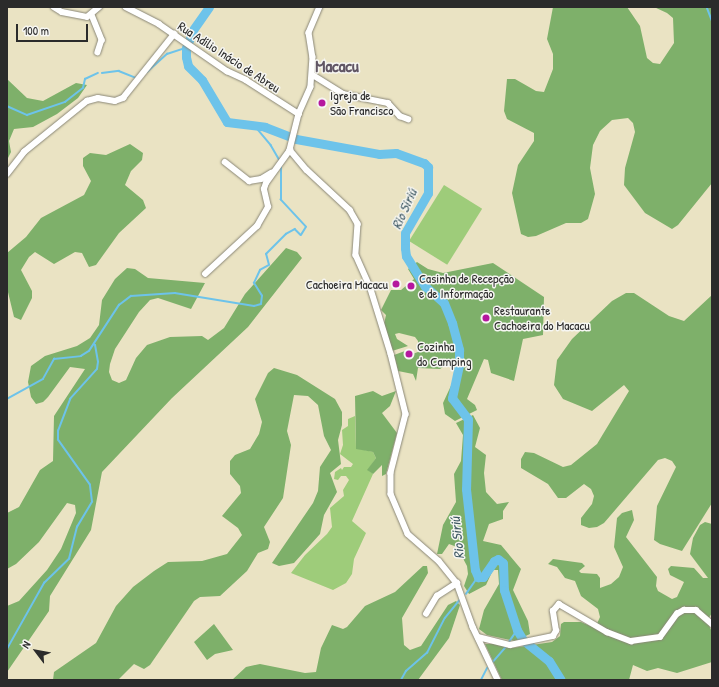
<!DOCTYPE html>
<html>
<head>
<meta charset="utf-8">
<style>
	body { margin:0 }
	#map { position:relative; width:719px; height:687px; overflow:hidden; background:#eae3c3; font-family:"Patrick Hand",sans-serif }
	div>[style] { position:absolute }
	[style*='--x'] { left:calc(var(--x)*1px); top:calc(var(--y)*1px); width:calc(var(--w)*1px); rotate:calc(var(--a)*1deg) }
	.green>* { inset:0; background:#9ecc7a; transform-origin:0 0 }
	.forest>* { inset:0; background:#7eb06a }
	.stream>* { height:1.5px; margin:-0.75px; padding:0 0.75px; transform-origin:0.75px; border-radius:0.75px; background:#6dc3ea }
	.river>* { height:9px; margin:-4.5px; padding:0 4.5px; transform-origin:4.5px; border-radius:4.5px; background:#6dc3ea }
	.roads { filter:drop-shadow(0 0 1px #8a8777) drop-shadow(0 0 1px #8a8777) }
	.minor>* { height:5.5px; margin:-2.75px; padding:0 2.75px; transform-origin:2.75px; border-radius:2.75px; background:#fff }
	.dots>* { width:11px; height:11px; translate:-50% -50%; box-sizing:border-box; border:2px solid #f6f6f2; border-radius:50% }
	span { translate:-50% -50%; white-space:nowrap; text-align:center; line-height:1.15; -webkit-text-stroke:3px #f6f6f2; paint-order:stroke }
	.street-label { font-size:13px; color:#2b2b2b }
	.poi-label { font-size:13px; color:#2b2b2b }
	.left { translate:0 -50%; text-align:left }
	.right { translate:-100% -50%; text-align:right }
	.water-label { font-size:14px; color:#3f5964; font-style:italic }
	.district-label { font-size:17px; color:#615664; font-weight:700 }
	.frame { position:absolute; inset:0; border:8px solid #2b2b2b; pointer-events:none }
	.north { position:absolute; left:16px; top:631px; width:40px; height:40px; -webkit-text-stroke:3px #f6f6f2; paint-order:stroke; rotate:302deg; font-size:11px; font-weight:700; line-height:16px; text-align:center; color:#2b2b2b }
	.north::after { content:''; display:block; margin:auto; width:14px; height:18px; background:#2b2b2b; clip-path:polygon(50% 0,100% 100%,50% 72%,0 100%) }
	.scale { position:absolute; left:16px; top:24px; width:72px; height:18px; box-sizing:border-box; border:2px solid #2b2b2b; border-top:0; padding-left:5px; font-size:12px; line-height:14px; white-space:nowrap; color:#2b2b2b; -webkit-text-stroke:3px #f6f6f2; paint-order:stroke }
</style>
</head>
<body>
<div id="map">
	<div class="green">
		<i style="left:444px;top:185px;width:45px;height:66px;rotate:32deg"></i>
		<i style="clip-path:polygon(355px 416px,356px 448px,373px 452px,376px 458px,368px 470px,373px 474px,352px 521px,366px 533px,354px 559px,352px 574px,346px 583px,333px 590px,291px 573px,305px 555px,327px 534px,332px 527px,330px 508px,344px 496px,343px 490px,349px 480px,346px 476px,341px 476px,338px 480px,334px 479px,335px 472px,341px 468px,342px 470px,344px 467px,351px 467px,353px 464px,340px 454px,343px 445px,342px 430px,348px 426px,348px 419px)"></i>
	</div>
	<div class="forest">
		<i style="clip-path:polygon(553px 7px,627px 7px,640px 26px,647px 58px,653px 63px,660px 64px,674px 43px,673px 18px,667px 13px,654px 7px,712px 7px,712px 183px,678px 225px,672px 229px,645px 213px,624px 185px,625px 168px,635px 132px,633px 123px,628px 118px,612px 120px,600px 131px,593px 145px,590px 168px,595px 194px,588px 219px,581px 223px,566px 223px,536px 236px,528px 237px,521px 234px,512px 193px,518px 165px,534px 141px,534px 133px,507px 119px,504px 111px,507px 79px,515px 79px,536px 91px,544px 92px,553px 69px,553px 54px,547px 39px)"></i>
		<i style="clip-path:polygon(7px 79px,27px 98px,43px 101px,76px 83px,87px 85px,78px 98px,57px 114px,33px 127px,14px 129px,9px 141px,11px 152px,7px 160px)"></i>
		<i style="clip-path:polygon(130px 144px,143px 153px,142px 160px,131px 171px,125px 185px,143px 200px,146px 208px,119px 233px,96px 265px,89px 267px,82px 253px,75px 252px,54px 264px,35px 252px,29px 257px,21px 270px,32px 291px,32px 298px,21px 320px,14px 317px,7px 288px,7px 253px,26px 237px,41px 218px,84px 195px,91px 181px,83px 166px,83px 158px,90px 153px,106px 155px)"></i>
		<i style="clip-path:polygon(286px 248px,297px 252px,302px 258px,248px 327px,172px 398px,102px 472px,91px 530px,50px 596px,49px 611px,7px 672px,7px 606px,19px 601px,47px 570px,61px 549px,76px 513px,75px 505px,67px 503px,39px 542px,16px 564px,7px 569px,7px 513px,19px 507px,40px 470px,53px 461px,54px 416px,85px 369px,70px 367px,48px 397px,43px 402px,36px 404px,31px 397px,28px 382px,31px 366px,45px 356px,77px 346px,90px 338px,99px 325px,102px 300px,115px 279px,127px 268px,135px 269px,148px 278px,205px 283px,191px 309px,158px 298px,150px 300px,139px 312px,115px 349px,110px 364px,109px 372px,112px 380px,119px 383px,126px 380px,136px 358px,147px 345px,170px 337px,202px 336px,208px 340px,224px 328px,245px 294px)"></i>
		<i style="clip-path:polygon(417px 262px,428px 269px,443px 273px,493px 263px,544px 297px,543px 335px,523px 339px,514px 381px,491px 373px,488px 360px,484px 359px,467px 399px,475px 405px,477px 410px,455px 421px,445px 414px,443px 403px,455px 377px,453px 366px,447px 364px,440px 369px,418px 368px,416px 381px,413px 374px,398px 371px,394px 355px,405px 351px,407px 356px,418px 352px,418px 341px,415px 337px,399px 333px,395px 334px,397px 339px,408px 346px,392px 351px,384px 324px,386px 315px,381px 310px,391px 290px,401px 290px,407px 285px,410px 290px,413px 288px,411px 282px,414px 279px,408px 269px)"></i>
		<i style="clip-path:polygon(626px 293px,634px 293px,669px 316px,684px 321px,712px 295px,712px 503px,682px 551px,660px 544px,654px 540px,657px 506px,676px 467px,672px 461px,665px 458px,658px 460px,604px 523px,597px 527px,589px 528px,581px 525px,581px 518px,592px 504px,594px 496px,591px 489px,584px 484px,566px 498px,558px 498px,548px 484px,521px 468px,521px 459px,525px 452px,534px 453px,563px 467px,571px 465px,597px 444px,629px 391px,624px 385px,592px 411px,563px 399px,554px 385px,557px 360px,572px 339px,612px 301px)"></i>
		<i style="clip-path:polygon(274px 368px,297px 375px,335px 399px,342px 412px,342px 425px,338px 440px,341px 464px,330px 473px,337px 492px,324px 515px,320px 534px,294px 563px,279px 566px,272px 563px,313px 503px,318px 491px,320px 467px,331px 450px,324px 436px,318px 405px,308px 396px,294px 395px,287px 431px,291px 445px,283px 498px,264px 527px,270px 542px,268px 549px,258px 553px,247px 571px,220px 596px,200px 597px,194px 601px,150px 665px,144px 669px,134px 664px,118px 680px,53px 680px,54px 672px,96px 643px,116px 606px,133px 587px,154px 571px,168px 562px,202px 561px,227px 554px,242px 535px,238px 528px,222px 516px,241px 493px,240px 486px,230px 474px,230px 461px,235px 455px,250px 449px,259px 434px,262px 422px,255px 399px,268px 373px)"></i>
		<i style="clip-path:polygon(373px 391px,382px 396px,396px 391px,390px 406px,382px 413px,397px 433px,386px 474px,382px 476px,382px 465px,373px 474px,367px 470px,376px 458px,373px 452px,356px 449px,355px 396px)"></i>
		<i style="clip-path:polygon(473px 415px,480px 428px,475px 447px,486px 455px,484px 473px,486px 492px,497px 504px,509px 502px,503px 511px,503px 519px,489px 524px,483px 541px,501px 545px,521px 569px,513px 590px,528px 621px,530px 634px,515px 641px,487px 635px,479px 629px,484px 610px,499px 584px,498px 570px,493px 570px,486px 585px,469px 594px,464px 586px,468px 574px,467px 566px,457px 547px,449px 544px,442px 554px,437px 554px,443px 525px,456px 502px,454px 474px,461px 461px,463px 435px,456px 423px)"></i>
		<i style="clip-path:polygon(632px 510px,634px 520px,626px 537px,657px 577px,656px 586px,658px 591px,672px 599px,677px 597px,684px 582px,670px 575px,668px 569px,671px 566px,694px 568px,703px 578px,708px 578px,690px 554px,693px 538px,700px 525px,705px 522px,712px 524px,712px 613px,707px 621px,712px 632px,712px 662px,677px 673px,658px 668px,647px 671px,633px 665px,629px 680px,502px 680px,485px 644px,500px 644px,512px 648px,552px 642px,560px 636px,561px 624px,564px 622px,581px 622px,595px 628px,600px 617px,598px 609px,581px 596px,575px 581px,565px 578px,557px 567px,548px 564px,553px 559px,582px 563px,585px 566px,579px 571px,581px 573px,597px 574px,600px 578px,600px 588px,611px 584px,619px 577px,623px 567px,614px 547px,617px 518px,622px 513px)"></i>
		<i style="clip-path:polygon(423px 566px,427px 566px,428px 573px,402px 618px,404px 645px,410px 650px,421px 646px,448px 605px,456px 601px,460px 605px,449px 638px,418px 680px,232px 680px,246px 667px,260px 664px,305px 673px,316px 672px,321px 648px,332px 625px,343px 629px,347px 627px,365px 606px,395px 592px)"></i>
		<i style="clip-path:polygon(214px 624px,233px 650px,215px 654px,207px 660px,194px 642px)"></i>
	</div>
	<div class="stream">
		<i style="--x:707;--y:7;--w:14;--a:69"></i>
		<i style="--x:147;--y:72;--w:27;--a:-42"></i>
		<i style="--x:167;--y:54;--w:20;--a:-18"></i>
		<i style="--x:102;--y:73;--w:17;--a:-7"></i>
		<i style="--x:119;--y:71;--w:18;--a:22"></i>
		<i style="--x:7;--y:106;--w:22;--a:24"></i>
		<i style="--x:27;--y:115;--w:40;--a:-18.9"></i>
		<i style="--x:65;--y:102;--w:23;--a:-38"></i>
		<i style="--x:83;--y:88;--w:9;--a:-77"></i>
		<i style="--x:85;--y:79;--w:14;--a:-25"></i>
		<i style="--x:255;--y:126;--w:25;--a:50"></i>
		<i style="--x:271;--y:145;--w:16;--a:60"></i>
		<i style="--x:7;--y:399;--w:41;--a:-29.1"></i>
		<i style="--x:43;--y:379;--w:23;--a:-61"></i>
		<i style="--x:54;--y:359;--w:27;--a:-6"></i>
		<i style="--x:81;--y:356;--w:9;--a:-32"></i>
		<i style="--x:89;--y:351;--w:55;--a:-56.9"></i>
		<i style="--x:119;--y:305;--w:15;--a:-37"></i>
		<i style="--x:131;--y:296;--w:44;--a:-3.9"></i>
		<i style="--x:175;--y:293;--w:80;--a:9.3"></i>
		<i style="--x:254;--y:306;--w:7;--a:-16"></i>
		<i style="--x:261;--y:304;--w:8;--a:-83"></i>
		<i style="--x:262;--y:296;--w:15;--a:-122"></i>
		<i style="--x:254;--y:283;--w:14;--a:-65"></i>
		<i style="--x:260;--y:270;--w:10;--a:-29"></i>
		<i style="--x:269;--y:265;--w:11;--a:-105"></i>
		<i style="--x:266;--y:254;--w:28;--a:-45"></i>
		<i style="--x:286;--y:234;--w:10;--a:-29"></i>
		<i style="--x:295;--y:229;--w:8;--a:45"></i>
		<i style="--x:301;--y:235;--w:9;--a:-58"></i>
		<i style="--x:306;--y:227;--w:37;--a:-133"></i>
		<i style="--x:281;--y:200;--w:35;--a:-90"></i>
		<i style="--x:466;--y:594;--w:21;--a:-55"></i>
		<i style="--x:509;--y:642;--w:14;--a:-56"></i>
		<i style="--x:7;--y:649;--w:76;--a:-60.7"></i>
		<i style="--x:44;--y:583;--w:35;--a:-44"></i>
		<i style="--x:69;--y:559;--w:33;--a:-76"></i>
		<i style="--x:77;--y:527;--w:29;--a:-59"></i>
		<i style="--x:92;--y:502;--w:17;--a:-97"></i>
		<i style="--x:90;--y:485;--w:55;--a:-125.4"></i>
		<i style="--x:58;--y:440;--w:9;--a:-90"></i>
		<i style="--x:58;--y:431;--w:34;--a:-69"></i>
		<i style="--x:70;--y:399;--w:40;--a:-48"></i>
		<i style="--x:97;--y:369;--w:7;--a:-82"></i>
		<i style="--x:98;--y:362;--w:17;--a:-100"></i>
		<i style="--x:492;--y:663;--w:23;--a:-49"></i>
		<i style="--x:401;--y:680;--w:10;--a:-61"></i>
		<i style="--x:406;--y:671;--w:28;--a:-41"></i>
		<i style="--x:427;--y:653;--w:39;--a:-63"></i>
		<i style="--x:445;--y:618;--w:26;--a:-51"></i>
		<i style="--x:481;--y:680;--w:13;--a:-63"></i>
	</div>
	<div class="river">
		<i style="--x:209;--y:7;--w:28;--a:125"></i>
		<i style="--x:193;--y:30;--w:19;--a:111"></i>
		<i style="--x:186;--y:48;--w:9;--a:90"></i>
		<i style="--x:186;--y:57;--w:9;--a:77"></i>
		<i style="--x:188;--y:66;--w:20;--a:45"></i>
		<i style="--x:202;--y:80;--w:49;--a:59.2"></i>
		<i style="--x:227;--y:122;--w:38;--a:7"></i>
		<i style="--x:265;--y:127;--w:33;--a:21"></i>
		<i style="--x:296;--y:139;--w:84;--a:10.2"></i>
		<i style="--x:379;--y:154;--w:17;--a:-3"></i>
		<i style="--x:396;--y:153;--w:30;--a:20"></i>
		<i style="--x:424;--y:163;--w:6;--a:45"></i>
		<i style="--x:428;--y:167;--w:26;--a:90"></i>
		<i style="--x:428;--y:193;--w:46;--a:119.9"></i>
		<i style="--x:405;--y:233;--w:15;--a:90"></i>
		<i style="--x:405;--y:248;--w:8;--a:83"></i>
		<i style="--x:406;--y:256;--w:36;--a:58"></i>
		<i style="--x:425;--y:286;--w:25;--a:42"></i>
		<i style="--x:444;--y:303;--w:22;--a:68"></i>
		<i style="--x:452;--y:323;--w:28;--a:75"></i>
		<i style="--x:459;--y:350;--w:15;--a:90"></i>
		<i style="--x:459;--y:365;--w:34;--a:102"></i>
		<i style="--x:452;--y:398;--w:26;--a:53"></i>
		<i style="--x:468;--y:419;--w:70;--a:91.6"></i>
		<i style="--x:466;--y:489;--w:81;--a:83.7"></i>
		<i style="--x:475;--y:570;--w:8;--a:67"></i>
		<i style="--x:478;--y:577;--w:5;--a:0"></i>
		<i style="--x:483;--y:577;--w:19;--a:-55"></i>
		<i style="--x:494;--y:561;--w:4;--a:-27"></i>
		<i style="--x:498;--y:559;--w:6;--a:39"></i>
		<i style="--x:503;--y:563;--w:27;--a:88"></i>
		<i style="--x:504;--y:590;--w:42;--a:72"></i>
		<i style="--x:517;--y:630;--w:12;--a:59"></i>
		<i style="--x:523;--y:640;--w:33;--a:39"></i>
		<i style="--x:549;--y:661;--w:22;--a:58"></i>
	</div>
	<div class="roads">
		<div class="minor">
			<i style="--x:54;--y:7;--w:9;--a:32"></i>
			<i style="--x:62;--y:12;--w:25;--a:11"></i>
			<i style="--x:87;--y:17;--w:16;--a:-40"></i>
			<i style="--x:126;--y:7;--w:37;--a:27"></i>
			<i style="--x:159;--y:24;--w:83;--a:34.7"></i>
			<i style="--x:227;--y:71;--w:21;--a:25"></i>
			<i style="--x:246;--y:80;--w:63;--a:32.7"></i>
			<i style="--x:320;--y:7;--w:28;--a:113"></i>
			<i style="--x:309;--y:33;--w:24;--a:81"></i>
			<i style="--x:313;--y:57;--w:30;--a:94"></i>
			<i style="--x:311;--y:87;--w:30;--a:114"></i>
			<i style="--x:299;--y:114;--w:37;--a:104"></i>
			<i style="--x:290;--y:150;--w:26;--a:50"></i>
			<i style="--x:307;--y:170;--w:59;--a:42.9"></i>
			<i style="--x:350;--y:210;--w:16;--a:60"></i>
			<i style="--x:358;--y:224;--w:31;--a:94"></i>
			<i style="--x:356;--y:255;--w:34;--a:66"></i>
			<i style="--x:370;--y:286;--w:71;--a:72.8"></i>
			<i style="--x:391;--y:354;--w:62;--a:76"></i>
			<i style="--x:406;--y:414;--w:61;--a:104.3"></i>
			<i style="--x:391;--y:473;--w:21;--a:90"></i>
			<i style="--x:391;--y:494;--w:43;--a:67"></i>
			<i style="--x:408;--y:534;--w:41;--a:41.1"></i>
			<i style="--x:439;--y:561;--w:28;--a:51"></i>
			<i style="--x:457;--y:583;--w:47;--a:70"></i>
			<i style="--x:473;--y:627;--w:59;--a:64.7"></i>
			<i style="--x:92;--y:15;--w:27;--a:68"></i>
			<i style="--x:102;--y:40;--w:13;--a:108"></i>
			<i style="--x:313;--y:75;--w:36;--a:32"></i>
			<i style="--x:343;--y:94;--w:46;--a:11.3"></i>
			<i style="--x:388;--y:103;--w:18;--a:47"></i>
			<i style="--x:400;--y:116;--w:9;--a:21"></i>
			<i style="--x:225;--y:162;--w:31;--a:38"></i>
			<i style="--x:249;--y:181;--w:12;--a:-9"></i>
			<i style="--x:261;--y:179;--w:12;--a:-31"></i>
			<i style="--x:7;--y:174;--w:28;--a:-52"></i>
			<i style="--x:24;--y:152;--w:81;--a:-39"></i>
			<i style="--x:87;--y:101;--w:11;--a:-15"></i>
			<i style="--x:98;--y:98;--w:17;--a:10"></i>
			<i style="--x:115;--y:101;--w:9;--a:-21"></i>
			<i style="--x:123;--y:98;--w:82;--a:-51.4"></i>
			<i style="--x:205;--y:274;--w:71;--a:-42.7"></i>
			<i style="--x:257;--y:226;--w:22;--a:-60"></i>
			<i style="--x:268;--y:207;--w:18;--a:-103"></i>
			<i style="--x:264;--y:189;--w:6;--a:-72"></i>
			<i style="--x:266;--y:183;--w:41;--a:-54"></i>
			<i style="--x:426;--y:614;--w:21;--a:-59"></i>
			<i style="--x:437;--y:596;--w:24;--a:-33"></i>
			<i style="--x:478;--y:637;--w:33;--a:14"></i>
			<i style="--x:510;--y:645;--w:44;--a:-11.8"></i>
			<i style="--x:553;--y:636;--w:6;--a:-59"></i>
			<i style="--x:556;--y:631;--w:20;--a:-99"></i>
			<i style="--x:553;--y:611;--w:9;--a:-49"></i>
			<i style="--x:559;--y:604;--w:56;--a:30.3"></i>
			<i style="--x:607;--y:632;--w:26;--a:21"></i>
			<i style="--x:631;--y:641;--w:29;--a:-8"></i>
			<i style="--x:660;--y:637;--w:29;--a:-54"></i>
			<i style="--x:677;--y:614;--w:8;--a:-30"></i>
			<i style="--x:684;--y:610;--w:12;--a:0"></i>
			<i style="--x:696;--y:610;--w:21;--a:41"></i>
		</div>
	</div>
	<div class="dots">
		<i style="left:322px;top:103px;background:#b5179e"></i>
		<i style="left:396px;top:284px;background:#b5179e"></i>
		<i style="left:411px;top:286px;background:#b5179e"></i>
		<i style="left:486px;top:318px;background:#b5179e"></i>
		<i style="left:409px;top:354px;background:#b5179e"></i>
	</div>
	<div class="street-label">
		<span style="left:229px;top:57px;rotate:33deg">Rua Adílio Inácio de Abreu</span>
	</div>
	<div class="poi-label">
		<span class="left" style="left:330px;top:103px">Igreja de<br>São Francisco</span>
		<span class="left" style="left:419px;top:286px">Casinha de Recepção<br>e de Informação</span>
		<span class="right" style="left:388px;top:284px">Cachoeira Macacu</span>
		<span class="left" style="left:494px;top:318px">Restaurante<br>Cachoeira do Macacu</span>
		<span class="left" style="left:417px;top:354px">Cozinha<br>do Camping</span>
	</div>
	<div class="water-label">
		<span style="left:404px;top:209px;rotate:-66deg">Rio Siriú</span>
		<span style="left:457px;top:538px;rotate:-96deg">Rio Siriú</span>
	</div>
	<div class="district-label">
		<span style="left:337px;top:66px">Macacu</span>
	</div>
	<div class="frame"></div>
	<div class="north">N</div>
	<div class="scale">100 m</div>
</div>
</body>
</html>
